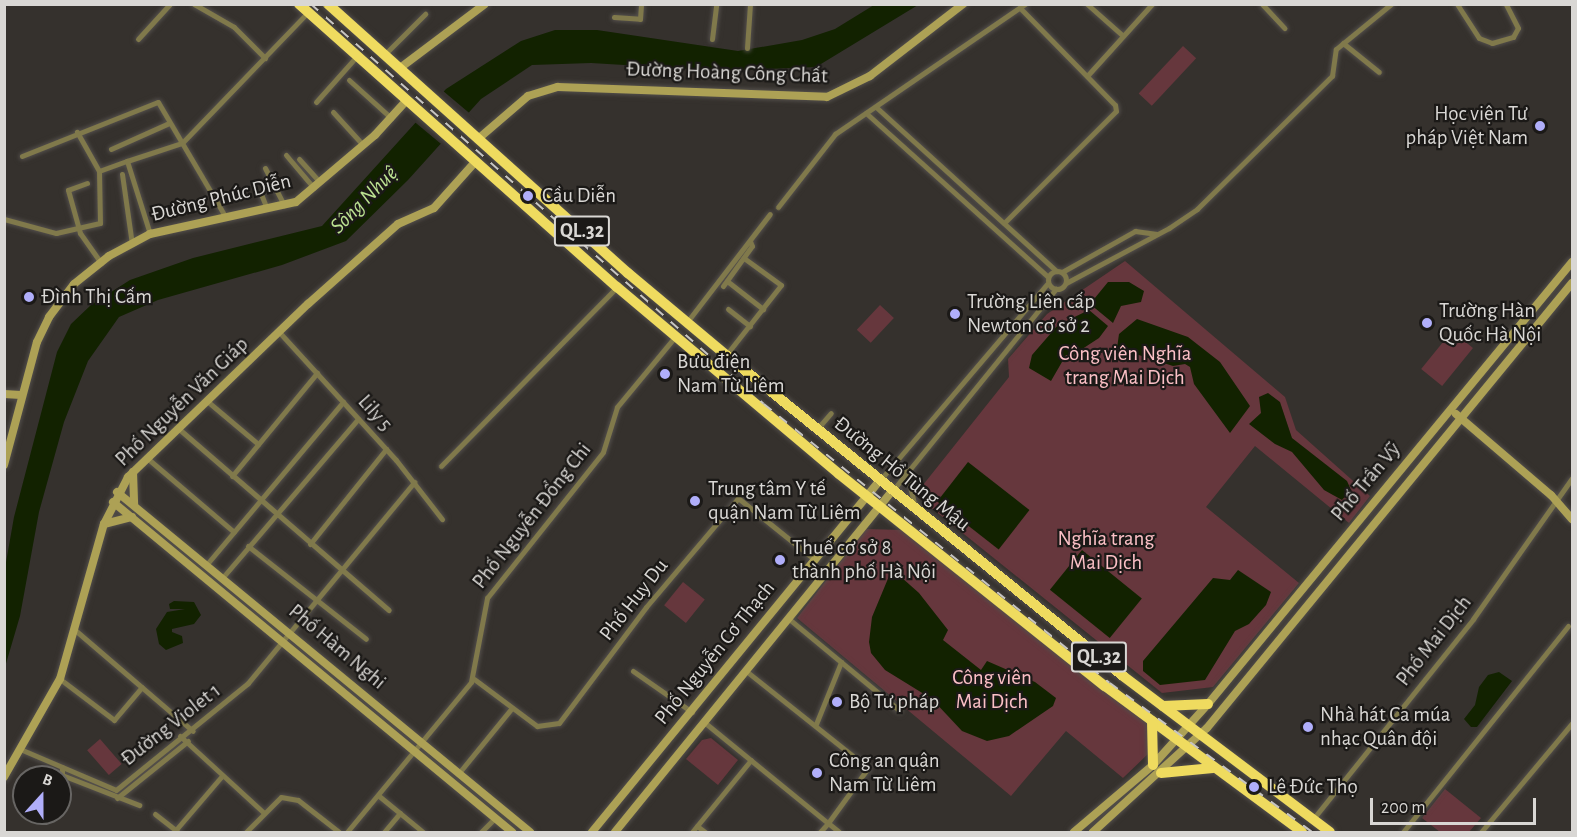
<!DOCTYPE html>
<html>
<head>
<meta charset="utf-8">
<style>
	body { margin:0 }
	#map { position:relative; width:1577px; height:837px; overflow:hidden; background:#35312d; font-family:"Alegreya Sans",sans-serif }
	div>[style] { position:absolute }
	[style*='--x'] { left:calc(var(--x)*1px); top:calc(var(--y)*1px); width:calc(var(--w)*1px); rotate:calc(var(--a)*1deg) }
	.green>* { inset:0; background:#66373d; transform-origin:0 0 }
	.water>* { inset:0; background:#122200; transform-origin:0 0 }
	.pier>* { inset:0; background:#35312d; transform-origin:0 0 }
	.roads { filter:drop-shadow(0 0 2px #534f4b) drop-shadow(0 0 2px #534f4b) }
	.street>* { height:5px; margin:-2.5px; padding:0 2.5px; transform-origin:2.5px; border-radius:2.5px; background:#80794b }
	.street>.ring { margin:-2.5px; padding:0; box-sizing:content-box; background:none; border:5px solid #80794b; border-radius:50% }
	.secondary>* { height:8px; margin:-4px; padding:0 4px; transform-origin:4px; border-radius:4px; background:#ada155 }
	.highway>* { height:10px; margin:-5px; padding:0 5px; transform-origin:5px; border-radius:5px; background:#efdb5f }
	.rail>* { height:1.5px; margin-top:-0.75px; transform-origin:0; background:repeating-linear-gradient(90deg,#c7c5c2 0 10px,transparent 0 20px) }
	.dots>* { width:16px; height:16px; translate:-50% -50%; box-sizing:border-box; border:3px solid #1b1917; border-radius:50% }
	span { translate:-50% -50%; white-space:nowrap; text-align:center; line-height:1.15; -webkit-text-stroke:4.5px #1b1917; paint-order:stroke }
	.shield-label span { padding:2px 4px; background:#1b1917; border:2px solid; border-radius:4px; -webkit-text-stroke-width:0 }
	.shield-label { font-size:20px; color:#d9d7d4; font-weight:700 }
	.street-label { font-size:21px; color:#d9d7d4 }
	.poi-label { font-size:21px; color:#d9d7d4 }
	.right { translate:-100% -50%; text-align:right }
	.left { translate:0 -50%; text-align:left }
	.park-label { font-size:21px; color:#fcc0c6 }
	.water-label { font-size:22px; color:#bce291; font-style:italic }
	.frame { position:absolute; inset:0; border:6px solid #d9d7d4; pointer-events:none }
	.north { position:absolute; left:12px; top:765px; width:60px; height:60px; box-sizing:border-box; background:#1b1917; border:2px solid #676563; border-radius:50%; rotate:21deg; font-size:16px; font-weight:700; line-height:24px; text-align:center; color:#d9d7d4 }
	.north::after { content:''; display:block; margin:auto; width:21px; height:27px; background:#b0aefa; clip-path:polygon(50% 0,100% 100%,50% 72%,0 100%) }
	.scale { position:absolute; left:1370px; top:798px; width:166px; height:27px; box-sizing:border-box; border:3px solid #d9d7d4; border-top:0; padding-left:8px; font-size:18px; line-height:21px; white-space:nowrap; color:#d9d7d4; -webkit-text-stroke:4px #1b1917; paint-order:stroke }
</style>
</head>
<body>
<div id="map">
	<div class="green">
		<i style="left:1183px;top:46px;width:18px;height:65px;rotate:43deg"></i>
		<i style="clip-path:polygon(1125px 261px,1285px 397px,1296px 430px,1370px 496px,1349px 523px,1255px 446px,1206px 507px,1299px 583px,1213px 687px,1162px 693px,919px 498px,919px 490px,1009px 377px,1008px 359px,1047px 314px)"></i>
		<i style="left:880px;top:305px;width:19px;height:34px;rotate:43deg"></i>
		<i style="left:1452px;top:331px;width:27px;height:49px;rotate:39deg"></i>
		<i style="clip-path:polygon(866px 529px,903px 530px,1151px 726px,1149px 753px,1123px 778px,1066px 731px,1011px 796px,797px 618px)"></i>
		<i style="left:683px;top:582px;width:28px;height:30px;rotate:39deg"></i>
		<i style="clip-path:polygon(711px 738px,738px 760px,718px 785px,686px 759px,702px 740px)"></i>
		<i style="left:100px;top:739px;width:33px;height:17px;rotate:49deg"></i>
		<i style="clip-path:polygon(1445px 789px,1481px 818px,1469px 832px,1440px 832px,1422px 818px)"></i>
	</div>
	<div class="water">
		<i style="clip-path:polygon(874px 5px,918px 5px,816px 67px,724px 71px,591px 63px,532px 65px,481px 99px,408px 180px,346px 241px,282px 265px,158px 300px,119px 317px,88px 361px,64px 422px,39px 512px,20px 616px,5px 667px,5px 568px,14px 517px,57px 352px,71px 324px,91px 305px,130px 280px,193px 258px,322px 226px,446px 89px,521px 41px,555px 30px,597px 30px,738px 51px,802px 40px,835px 29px)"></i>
		<i style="clip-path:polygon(1108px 282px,1129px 282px,1144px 291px,1141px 302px,1121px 306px,1113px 323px,1090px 304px)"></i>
		<i style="clip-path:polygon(1089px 310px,1108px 326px,1099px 338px,1073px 355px,1066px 355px,1051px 381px,1029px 368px,1032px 355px,1058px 325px)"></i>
		<i style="clip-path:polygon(1137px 319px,1188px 337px,1220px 362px,1250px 406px,1230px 433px,1194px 384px,1190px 367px,1185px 364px,1173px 366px,1117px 348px,1119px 334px)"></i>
		<i style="clip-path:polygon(1268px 393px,1280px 402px,1292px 438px,1347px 481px,1351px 490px,1342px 500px,1324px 490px,1292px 452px,1275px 444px,1249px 424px,1261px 413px,1259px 397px)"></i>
		<i style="left:968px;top:462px;width:78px;height:50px;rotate:38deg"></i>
		<i style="left:1082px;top:550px;width:77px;height:51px;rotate:39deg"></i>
		<i style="clip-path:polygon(892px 569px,919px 593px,948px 630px,943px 640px,981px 670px,987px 661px,1035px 682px,1056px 698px,1053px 706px,1009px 736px,987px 741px,962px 731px,932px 699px,885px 670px,871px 653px,869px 642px,872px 617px)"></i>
		<i style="clip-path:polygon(1238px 570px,1271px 592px,1266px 605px,1249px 624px,1235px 631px,1205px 680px,1160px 685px,1143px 671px,1143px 661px,1213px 578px,1230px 580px)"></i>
		<i style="clip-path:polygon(174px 601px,194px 602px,201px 615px,194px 624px,172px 629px,172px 632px,182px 636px,183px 643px,166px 650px,159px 644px,156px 629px,167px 612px,185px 609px,170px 609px,169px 604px)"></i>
		<i style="clip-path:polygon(1499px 672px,1512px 681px,1477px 727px,1471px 727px,1464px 719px,1475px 705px,1479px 687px,1488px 675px)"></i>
	</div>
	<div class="pier">
		<i style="left:442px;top:90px;width:38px;height:42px;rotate:40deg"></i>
	</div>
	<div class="roads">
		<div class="street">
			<i style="--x:194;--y:4;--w:46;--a:29.9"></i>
			<i style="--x:234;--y:27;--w:44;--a:45"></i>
			<i style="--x:1087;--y:4;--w:47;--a:41.5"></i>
			<i style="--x:1262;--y:4;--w:33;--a:47"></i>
			<i style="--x:1457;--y:4;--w:40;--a:57.1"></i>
			<i style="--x:1479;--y:38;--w:14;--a:21"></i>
			<i style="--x:1492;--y:43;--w:22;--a:-16"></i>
			<i style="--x:1513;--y:37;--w:10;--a:-61"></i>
			<i style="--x:1518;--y:28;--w:27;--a:-117"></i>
			<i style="--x:614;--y:17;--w:26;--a:4"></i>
			<i style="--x:640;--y:19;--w:15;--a:-86"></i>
			<i style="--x:138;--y:39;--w:47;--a:-47.6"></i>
			<i style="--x:712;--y:39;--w:35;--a:-83"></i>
			<i style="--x:1343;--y:43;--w:46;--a:38.9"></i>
			<i style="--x:747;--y:48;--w:44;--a:-86.1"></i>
			<i style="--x:385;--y:54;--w:57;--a:-45"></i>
			<i style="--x:1087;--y:76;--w:97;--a:-47.9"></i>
			<i style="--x:349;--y:80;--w:57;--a:42.1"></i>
			<i style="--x:316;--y:102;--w:62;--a:-48.3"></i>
			<i style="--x:876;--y:107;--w:244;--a:42.3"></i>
			<i style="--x:333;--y:112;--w:45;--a:47.7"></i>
			<i style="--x:866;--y:113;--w:245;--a:42"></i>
			<i style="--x:111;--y:149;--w:64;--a:-24.1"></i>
			<i style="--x:286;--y:155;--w:43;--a:49.7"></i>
			<i style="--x:22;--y:156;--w:146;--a:-21.7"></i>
			<i style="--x:158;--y:102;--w:132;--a:59.6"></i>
			<i style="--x:299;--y:159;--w:31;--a:48"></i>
			<i style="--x:127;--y:161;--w:58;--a:-18.1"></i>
			<i style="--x:182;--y:143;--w:182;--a:-46.1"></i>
			<i style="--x:265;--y:168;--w:42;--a:62.8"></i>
			<i style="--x:99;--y:171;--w:30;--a:-20"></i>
			<i style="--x:127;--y:161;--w:77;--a:72.5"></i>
			<i style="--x:122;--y:174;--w:71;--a:81.9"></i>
			<i style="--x:87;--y:183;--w:20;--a:160"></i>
			<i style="--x:68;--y:190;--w:45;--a:74.4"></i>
			<i style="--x:80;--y:233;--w:37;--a:55"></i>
			<i style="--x:261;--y:194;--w:16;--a:68"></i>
			<i style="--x:778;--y:207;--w:93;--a:-52"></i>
			<i style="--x:835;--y:134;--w:230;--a:-34.4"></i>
			<i style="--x:4;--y:219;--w:54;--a:15.1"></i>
			<i style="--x:56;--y:233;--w:45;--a:-12.8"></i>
			<i style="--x:100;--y:223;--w:52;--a:-91.1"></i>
			<i style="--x:99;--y:171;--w:45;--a:-119.4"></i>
			<i style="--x:1004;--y:223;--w:158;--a:-45"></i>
			<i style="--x:1116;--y:111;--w:6;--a:-99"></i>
			<i style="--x:1115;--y:105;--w:136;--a:-134.4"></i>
			<i class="ring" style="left:1048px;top:271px;width:13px;height:13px"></i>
			<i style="--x:1062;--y:272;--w:84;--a:-29.3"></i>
			<i style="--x:1135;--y:231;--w:22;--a:8"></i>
			<i style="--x:727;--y:281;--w:46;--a:37.9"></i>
			<i style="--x:1066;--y:283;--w:117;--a:-28.1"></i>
			<i style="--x:1169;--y:228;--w:34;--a:-34"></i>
			<i style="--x:1197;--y:209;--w:190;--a:-44.6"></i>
			<i style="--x:1332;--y:76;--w:27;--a:-82"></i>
			<i style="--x:1336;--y:49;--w:71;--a:-39.3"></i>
			<i style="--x:723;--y:286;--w:49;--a:-54.1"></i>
			<i style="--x:752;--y:246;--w:5;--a:-112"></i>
			<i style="--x:728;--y:309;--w:28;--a:38"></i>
			<i style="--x:687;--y:322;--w:136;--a:-52.5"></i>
			<i style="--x:280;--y:333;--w:172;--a:47.6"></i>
			<i style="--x:396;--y:460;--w:75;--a:52.1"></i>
			<i style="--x:726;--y:355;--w:89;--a:-51.8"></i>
			<i style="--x:781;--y:285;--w:46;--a:-143.9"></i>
			<i style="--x:207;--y:401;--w:67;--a:40.1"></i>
			<i style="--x:179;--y:429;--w:277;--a:40.8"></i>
			<i style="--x:817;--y:429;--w:21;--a:-49"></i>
			<i style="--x:147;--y:458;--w:114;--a:40.4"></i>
			<i style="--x:897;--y:463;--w:14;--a:45"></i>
			<i style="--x:907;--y:473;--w:35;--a:77"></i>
			<i style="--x:441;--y:466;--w:251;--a:-45.5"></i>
			<i style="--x:232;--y:476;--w:134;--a:-50.5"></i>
			<i style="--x:881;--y:479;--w:256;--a:-49.6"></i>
			<i style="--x:893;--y:490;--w:259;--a:-51"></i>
			<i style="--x:310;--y:544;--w:122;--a:-51.3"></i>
			<i style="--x:248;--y:546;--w:150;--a:38.2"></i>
			<i style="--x:207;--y:564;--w:212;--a:-50"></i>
			<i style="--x:223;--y:577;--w:208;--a:-49.5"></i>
			<i style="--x:789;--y:619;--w:143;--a:39.6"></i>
			<i style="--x:75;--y:630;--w:155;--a:40.6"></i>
			<i style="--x:633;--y:671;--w:72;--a:34.8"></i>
			<i style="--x:60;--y:679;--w:68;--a:37.2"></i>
			<i style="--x:114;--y:720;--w:43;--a:-49.7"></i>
			<i style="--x:474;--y:679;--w:79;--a:36.7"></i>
			<i style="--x:537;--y:726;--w:22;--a:-8"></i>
			<i style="--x:559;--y:723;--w:145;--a:-53.1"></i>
			<i style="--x:646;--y:607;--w:143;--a:-49.8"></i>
			<i style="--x:738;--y:498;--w:99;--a:38.8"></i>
			<i style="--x:704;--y:722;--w:160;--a:39.2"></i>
			<i style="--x:828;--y:823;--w:68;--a:-54"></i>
			<i style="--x:868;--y:768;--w:156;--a:-141.5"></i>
			<i style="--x:816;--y:724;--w:67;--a:-68"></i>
			<i style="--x:180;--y:736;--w:114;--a:42.5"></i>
			<i style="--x:20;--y:749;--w:104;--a:23.1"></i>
			<i style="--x:116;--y:790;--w:170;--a:-39"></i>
			<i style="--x:248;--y:683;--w:261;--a:-50.4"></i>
			<i style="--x:62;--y:767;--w:8;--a:90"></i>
			<i style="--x:62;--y:775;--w:83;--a:21.3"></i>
			<i style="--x:458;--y:774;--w:84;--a:-50.8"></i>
			<i style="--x:379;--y:796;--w:57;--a:39.3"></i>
			<i style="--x:117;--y:798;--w:91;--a:-38.8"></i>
			<i style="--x:155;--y:814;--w:28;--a:38"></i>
			<i style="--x:1313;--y:819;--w:256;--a:-51.3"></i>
			<i style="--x:1473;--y:619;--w:172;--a:-54.9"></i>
			<i style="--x:697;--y:826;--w:10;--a:37"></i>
			<i style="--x:174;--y:832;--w:72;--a:-49.5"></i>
			<i style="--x:246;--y:832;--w:49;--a:-45"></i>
			<i style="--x:281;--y:797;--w:17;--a:10"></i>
			<i style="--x:298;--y:800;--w:52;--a:38"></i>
			<i style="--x:347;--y:832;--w:195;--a:-50.4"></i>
			<i style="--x:471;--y:682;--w:86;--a:-79.2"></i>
			<i style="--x:487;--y:598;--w:186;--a:-51.5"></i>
			<i style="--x:603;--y:452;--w:47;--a:-72.7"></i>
			<i style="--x:617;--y:407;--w:91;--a:-50.4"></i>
			<i style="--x:384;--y:832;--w:25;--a:-50"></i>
			<i style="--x:481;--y:832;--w:20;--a:-45"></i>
			<i style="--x:692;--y:832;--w:93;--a:-50.7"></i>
			<i style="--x:820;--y:832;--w:12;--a:-48"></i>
			<i style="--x:828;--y:823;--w:14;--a:39"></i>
			<i style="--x:1403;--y:832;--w:264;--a:-51.3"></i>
			<i style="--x:1481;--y:832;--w:142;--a:-50.1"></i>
		</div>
		<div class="secondary">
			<i style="--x:400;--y:68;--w:106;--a:-37"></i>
			<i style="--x:478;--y:139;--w:66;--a:-40.7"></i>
			<i style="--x:528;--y:96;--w:31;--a:-17"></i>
			<i style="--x:558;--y:87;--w:269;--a:2.1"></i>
			<i style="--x:827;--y:97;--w:48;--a:-26"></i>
			<i style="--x:870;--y:76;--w:118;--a:-37.7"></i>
			<i style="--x:4;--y:394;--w:17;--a:3"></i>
			<i style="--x:1456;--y:414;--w:125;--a:40.5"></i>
			<i style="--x:1551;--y:495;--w:32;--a:49"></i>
			<i style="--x:4;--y:465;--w:127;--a:-75"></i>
			<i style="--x:37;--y:342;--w:28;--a:-64"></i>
			<i style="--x:49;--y:317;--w:41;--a:-52.9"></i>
			<i style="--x:74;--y:284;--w:45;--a:-38.7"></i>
			<i style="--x:109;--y:256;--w:47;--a:-28.2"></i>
			<i style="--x:150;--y:234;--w:149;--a:-12.4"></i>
			<i style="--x:296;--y:202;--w:104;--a:-40.3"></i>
			<i style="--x:375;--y:135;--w:47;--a:-47.6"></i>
			<i style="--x:133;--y:472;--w:33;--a:88"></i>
			<i style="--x:117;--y:492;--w:535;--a:39.46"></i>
			<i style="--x:113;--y:502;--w:518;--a:39.59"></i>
			<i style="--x:104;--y:524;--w:29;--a:-14"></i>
			<i style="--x:4;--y:777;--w:113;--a:-60.3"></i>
			<i style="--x:60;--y:679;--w:161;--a:-74.2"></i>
			<i style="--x:104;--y:524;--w:53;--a:-62.9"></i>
			<i style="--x:128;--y:477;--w:250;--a:-43.9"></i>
			<i style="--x:308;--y:304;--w:120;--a:-41.6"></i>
			<i style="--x:398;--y:224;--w:39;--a:-24"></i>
			<i style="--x:434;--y:208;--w:63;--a:-48.2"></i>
			<i style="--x:592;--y:832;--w:455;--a:-50.7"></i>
			<i style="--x:615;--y:832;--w:439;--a:-50.9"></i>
			<i style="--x:1074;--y:832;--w:104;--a:-40.3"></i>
			<i style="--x:1153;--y:765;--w:82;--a:-48"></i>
			<i style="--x:1208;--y:704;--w:573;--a:-50.53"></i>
			<i style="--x:1093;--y:832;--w:154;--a:-42.4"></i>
			<i style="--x:1207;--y:728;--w:576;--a:-50.64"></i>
		</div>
		<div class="highway">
			<i style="--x:299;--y:4;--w:426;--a:41.7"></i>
			<i style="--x:617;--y:287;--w:290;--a:40.1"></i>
			<i style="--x:839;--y:474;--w:340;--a:38.6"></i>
			<i style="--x:1105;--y:686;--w:245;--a:36.5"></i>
			<i style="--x:328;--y:4;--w:403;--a:41.9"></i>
			<i style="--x:628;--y:273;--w:128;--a:39.9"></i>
			<i style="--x:726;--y:355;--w:511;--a:38.96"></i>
			<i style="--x:1123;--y:676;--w:259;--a:37"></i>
			<i style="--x:1163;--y:706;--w:45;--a:-2.5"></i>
			<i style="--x:1152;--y:721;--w:44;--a:88.7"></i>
			<i style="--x:1161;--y:773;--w:52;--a:-5.5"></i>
		</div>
	</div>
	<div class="rail">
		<i style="--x:311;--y:4;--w:604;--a:41.44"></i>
		<i style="--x:764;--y:404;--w:444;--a:38.9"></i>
		<i style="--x:1110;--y:683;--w:251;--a:36.4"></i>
	</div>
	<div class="dots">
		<i style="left:1540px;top:126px;background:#b0aefa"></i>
		<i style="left:528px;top:196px;background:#b0aefa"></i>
		<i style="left:29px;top:297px;background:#b0aefa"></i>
		<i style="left:955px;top:314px;background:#b0aefa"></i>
		<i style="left:1427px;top:323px;background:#b0aefa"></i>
		<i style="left:665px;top:374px;background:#b0aefa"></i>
		<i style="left:695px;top:501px;background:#b0aefa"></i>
		<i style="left:780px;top:560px;background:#b0aefa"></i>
		<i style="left:837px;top:702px;background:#b0aefa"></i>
		<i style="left:1308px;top:727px;background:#b0aefa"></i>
		<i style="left:817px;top:773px;background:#b0aefa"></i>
		<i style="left:1254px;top:787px;background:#b0aefa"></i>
	</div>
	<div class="shield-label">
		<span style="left:582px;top:231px">QL.32</span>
		<span style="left:1099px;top:657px">QL.32</span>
	</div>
	<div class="street-label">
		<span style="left:727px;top:73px;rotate:2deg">Đường Hoàng Công Chất</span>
		<span style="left:221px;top:198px;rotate:-14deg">Đường Phúc Diễn</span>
		<span style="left:182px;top:402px;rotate:-44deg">Phố Nguyễn Văn Giáp</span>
		<span style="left:375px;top:413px;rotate:48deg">Lily 5</span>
		<span style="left:902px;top:474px;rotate:39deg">Đường Hồ Tùng Mậu</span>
		<span style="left:1366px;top:482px;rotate:-50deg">Phố Trần Vỹ</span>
		<span style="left:532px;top:516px;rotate:-52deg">Phố Nguyễn Đổng Chi</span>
		<span style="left:634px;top:600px;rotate:-52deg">Phố Huy Du</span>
		<span style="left:1434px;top:641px;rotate:-52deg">Phố Mai Dịch</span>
		<span style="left:337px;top:647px;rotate:40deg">Phố Hàm Nghi</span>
		<span style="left:715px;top:653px;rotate:-51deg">Phố Nguyễn Cơ Thạch</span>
		<span style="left:171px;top:725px;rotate:-38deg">Đường Violet 1</span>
	</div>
	<div class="poi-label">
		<span class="right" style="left:1528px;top:126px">Học viện Tư<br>pháp Việt Nam</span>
		<span class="left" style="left:542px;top:196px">Cầu Diễn</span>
		<span class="left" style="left:41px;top:297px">Đình Thị Cấm</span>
		<span class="left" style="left:967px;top:314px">Trường Liên cấp<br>Newton cơ sở 2</span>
		<span class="left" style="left:1439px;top:323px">Trường Hàn<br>Quốc Hà Nội</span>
		<span class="left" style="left:677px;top:374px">Bưu điện<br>Nam Từ Liêm</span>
		<span class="left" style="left:708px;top:501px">Trung tâm Y tế<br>quận Nam Từ Liêm</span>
		<span class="left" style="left:792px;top:560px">Thuế cơ sở 8<br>thành phố Hà Nội</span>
		<span class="left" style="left:849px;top:702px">Bộ Tư pháp</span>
		<span class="left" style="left:1320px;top:727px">Nhà hát Ca múa<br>nhạc Quân đội</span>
		<span class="left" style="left:829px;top:773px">Công an quận<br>Nam Từ Liêm</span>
		<span class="left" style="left:1268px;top:787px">Lê Đức Thọ</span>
	</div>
	<div class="park-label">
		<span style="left:1125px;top:366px">Công viên Nghĩa<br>trang Mai Dịch</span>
		<span style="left:1106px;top:551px">Nghĩa trang<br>Mai Dịch</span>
		<span style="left:992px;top:690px">Công viên<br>Mai Dịch</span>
	</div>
	<div class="water-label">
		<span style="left:364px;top:200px;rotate:-45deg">Sông Nhuệ</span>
	</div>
	<div class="frame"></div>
	<div class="north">B</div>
	<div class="scale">200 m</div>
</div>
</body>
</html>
